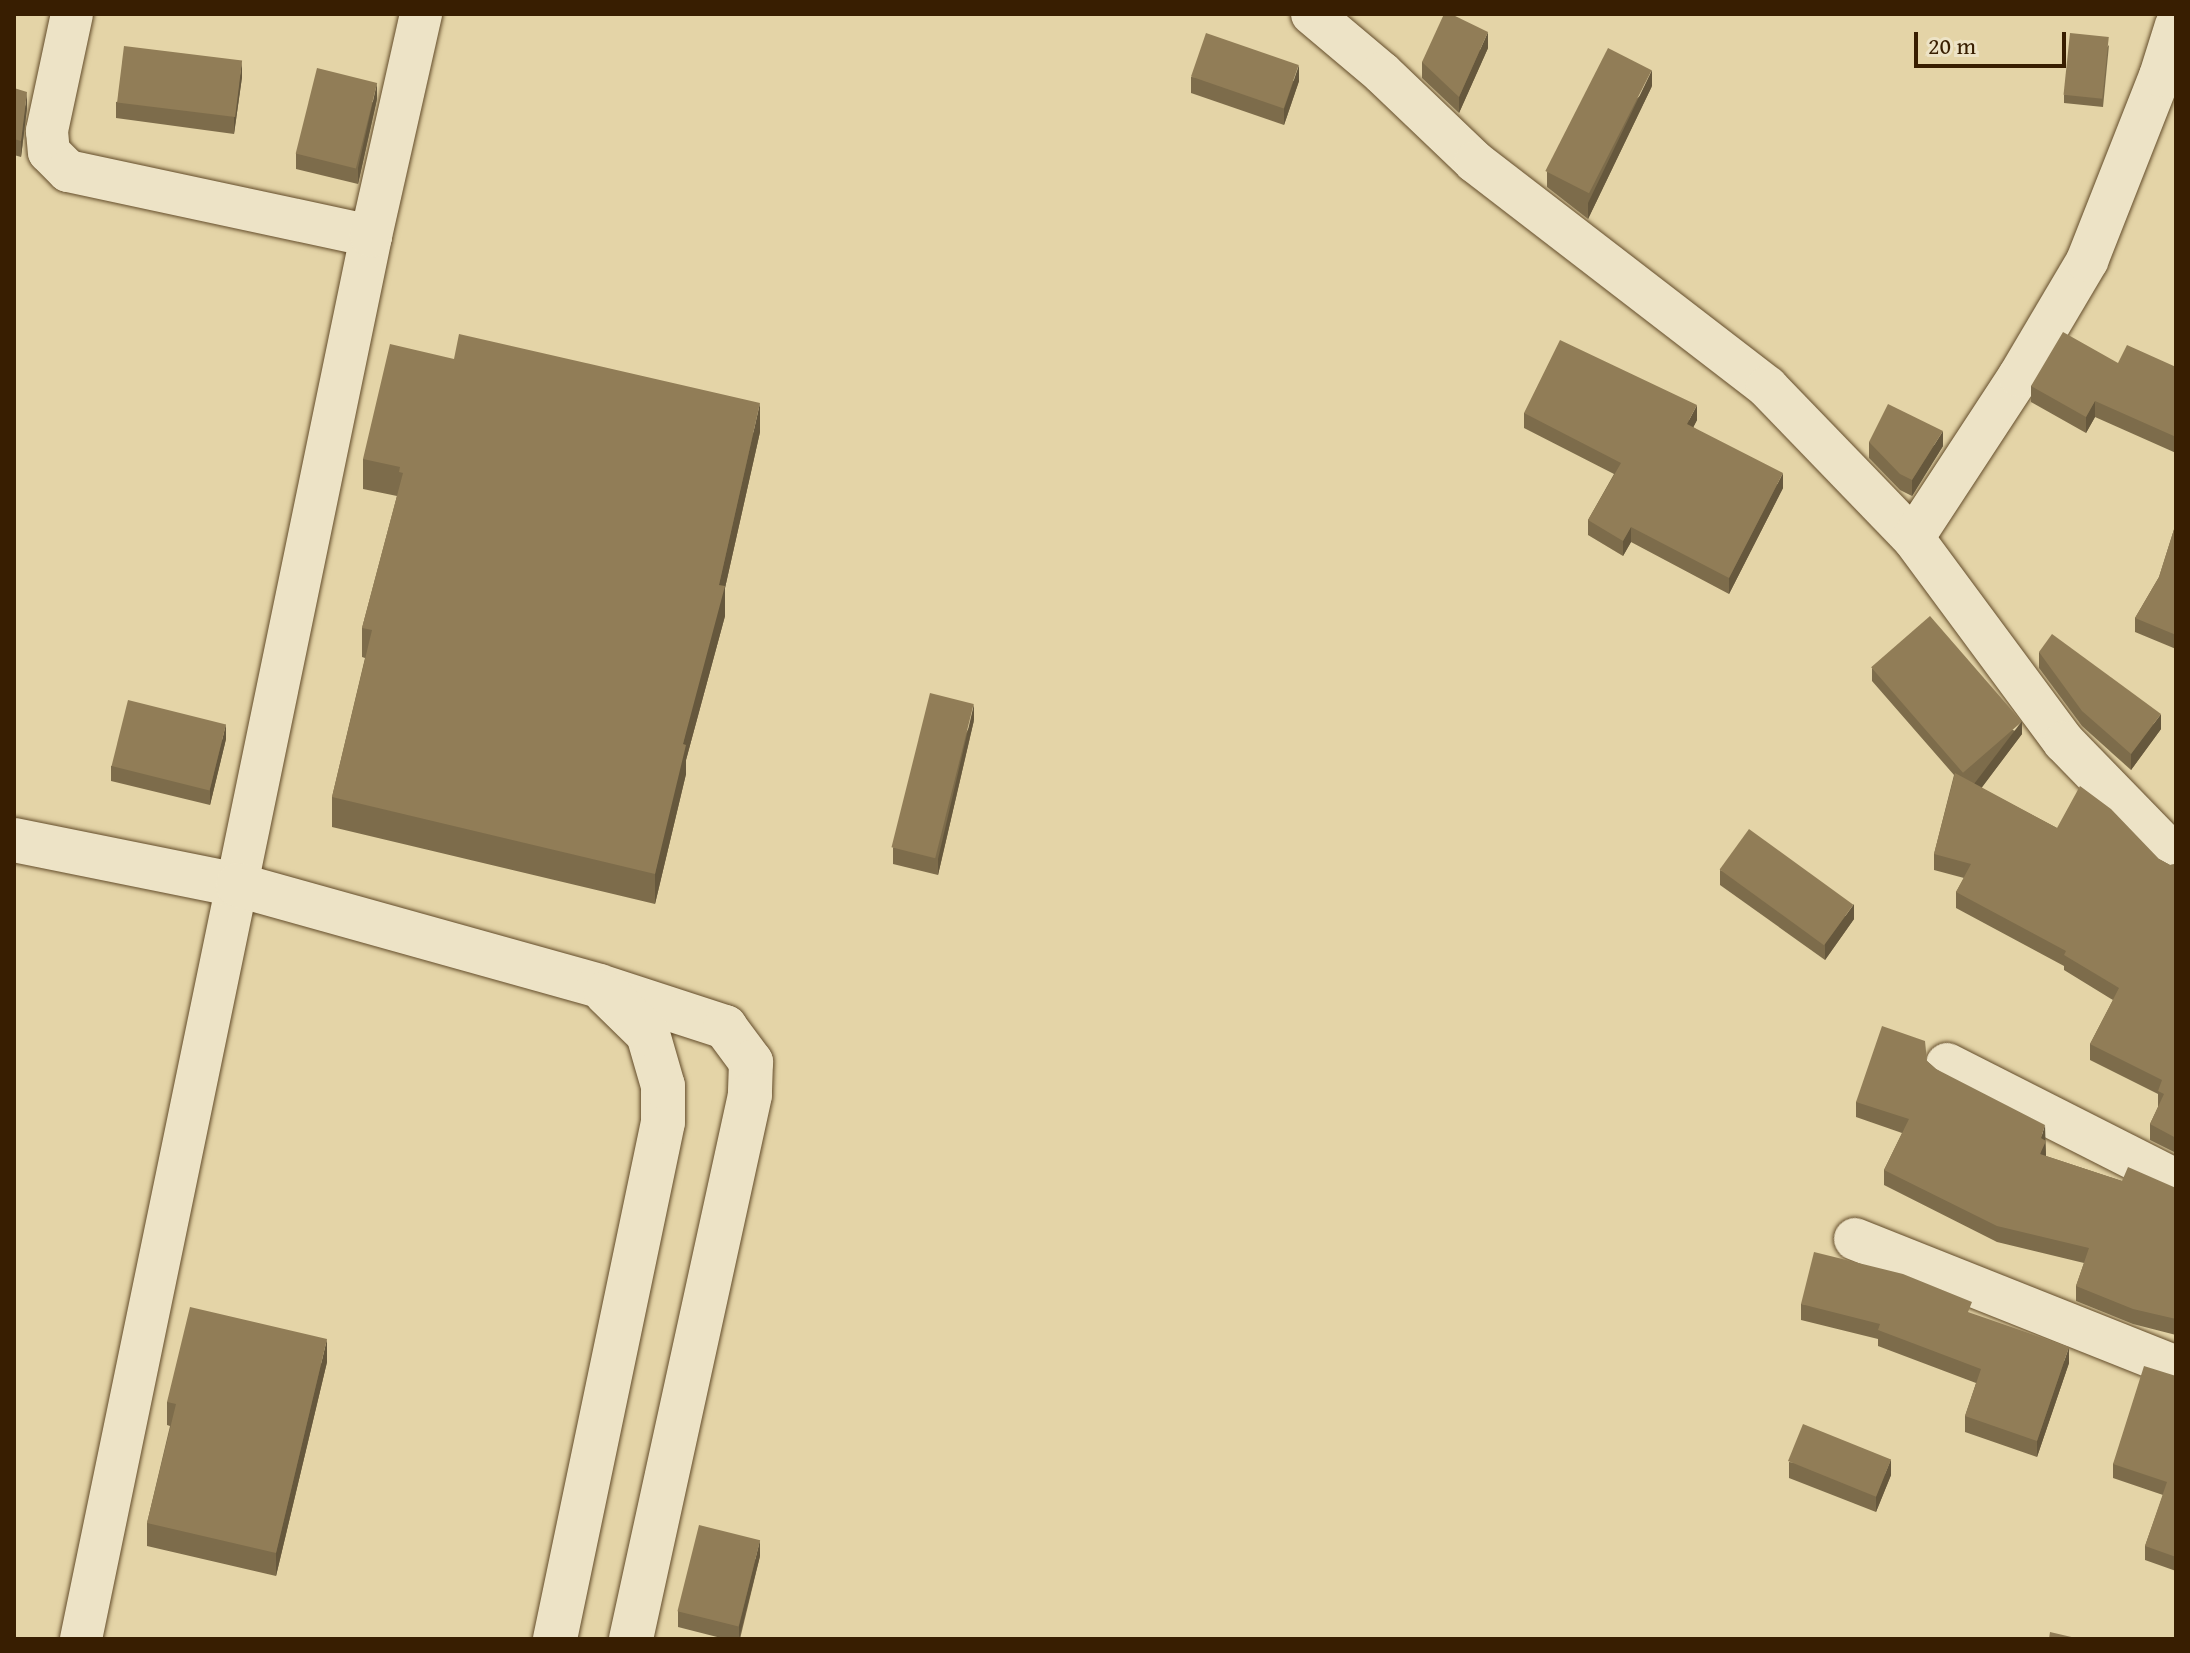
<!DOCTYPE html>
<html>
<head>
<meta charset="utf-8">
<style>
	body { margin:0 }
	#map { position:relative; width:2190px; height:1653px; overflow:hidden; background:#e4d4a7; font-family:"Gentium Book Plus",serif }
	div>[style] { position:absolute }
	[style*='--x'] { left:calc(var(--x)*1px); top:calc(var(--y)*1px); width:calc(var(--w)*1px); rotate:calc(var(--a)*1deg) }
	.roads { filter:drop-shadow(0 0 2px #634c2a) drop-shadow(0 0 2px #634c2a) }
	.minor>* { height:42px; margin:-21px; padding:0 21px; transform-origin:21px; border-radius:21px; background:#ede3c6 }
	.tertiary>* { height:44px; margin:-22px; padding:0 22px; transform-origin:22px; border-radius:22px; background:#ede3c6 }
	.wall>* { inset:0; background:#7d6c4b }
	.shaded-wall>* { inset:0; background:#66583d }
	.building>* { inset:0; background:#917d57; transform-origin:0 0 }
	span { translate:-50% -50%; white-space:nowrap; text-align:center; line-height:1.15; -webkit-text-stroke:6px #ede3c6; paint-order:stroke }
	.frame { position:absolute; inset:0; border:16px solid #381e01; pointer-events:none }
	.scale { position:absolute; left:1914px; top:32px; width:152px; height:36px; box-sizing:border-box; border:4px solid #381e01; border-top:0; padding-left:10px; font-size:24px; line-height:28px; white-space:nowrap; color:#381e01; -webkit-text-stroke:6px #ede3c6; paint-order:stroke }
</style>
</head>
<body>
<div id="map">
	<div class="roads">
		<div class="minor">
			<i style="--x:72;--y:14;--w:120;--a:102.1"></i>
			<i style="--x:47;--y:131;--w:21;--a:85"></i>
			<i style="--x:49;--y:152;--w:27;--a:45"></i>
			<i style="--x:68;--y:171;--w:310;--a:12.1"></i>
			<i style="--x:1312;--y:14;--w:92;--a:40.1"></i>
			<i style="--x:1382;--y:73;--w:129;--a:43.7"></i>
			<i style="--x:1475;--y:162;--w:369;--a:37.6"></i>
			<i style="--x:1767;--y:387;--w:210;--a:46"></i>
			<i style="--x:1913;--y:538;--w:254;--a:53.5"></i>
			<i style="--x:2064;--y:742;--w:161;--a:45.8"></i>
			<i style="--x:1913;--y:538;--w:194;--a:-56.8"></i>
			<i style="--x:2019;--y:376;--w:134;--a:-59.4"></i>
			<i style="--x:2087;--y:261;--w:199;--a:-68.5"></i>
			<i style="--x:2160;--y:76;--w:53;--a:-72.6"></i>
			<i style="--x:1947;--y:1064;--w:257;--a:26.9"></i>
			<i style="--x:1855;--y:1239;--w:346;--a:21.7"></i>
			<i style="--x:81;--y:1639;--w:1433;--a:-78.32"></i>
			<i style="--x:371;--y:236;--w:228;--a:-77.3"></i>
		</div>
		<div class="tertiary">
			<i style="--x:14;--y:840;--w:228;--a:11.4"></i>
			<i style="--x:238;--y:885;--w:375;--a:15.6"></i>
			<i style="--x:599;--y:986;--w:133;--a:18"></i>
			<i style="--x:725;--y:1027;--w:44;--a:53.4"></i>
			<i style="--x:751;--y:1062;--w:33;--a:92"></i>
			<i style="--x:750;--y:1095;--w:557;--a:102.34"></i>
			<i style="--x:555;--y:1639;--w:528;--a:-78.2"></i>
			<i style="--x:663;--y:1122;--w:36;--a:-90"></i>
			<i style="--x:663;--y:1086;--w:54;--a:-106.1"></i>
			<i style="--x:648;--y:1034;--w:59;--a:-135.7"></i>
		</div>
	</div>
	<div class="wall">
		<i style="clip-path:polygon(2109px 45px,2103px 107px,2064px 103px,2064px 95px)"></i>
		<i style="clip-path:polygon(1488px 48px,1459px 113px,1422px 78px,1422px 62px)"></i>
		<i style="clip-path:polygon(242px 77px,234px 134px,116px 118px,116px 102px)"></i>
		<i style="clip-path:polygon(1191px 77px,1299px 81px,1284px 125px,1191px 93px)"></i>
		<i style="clip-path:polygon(1652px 86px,1588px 219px,1547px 187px,1547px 172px)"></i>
		<i style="clip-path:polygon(14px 88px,27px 108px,21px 157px,14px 155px)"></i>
		<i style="clip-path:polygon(377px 99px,358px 184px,296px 169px,296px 153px)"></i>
		<i style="clip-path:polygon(2118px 363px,2176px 367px,2176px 453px,2095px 417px,2086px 433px,2031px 402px,2031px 386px)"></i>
		<i style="clip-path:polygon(1524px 413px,1697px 420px,1693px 427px,1783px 488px,1729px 594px,1631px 542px,1623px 556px,1588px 535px,1588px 520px,1614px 474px,1524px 428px)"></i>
		<i style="clip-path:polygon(760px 432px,725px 588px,725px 616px,686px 760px,686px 774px,655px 904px,332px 827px,332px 797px,365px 658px,362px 657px,362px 628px,397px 496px,363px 489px,363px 459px)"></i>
		<i style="clip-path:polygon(1869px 442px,1943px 446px,1912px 496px,1900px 490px,1869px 458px)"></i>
		<i style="clip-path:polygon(2176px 523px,2176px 649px,2135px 632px,2135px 618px,2159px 577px)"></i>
		<i style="clip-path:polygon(2039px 652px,2161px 729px,2131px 770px,2082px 726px,2039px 668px)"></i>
		<i style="clip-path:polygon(1872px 668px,2022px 734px,1981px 788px,2057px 828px,2159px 859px,2170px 865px,2176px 864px,2176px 1153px,2150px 1140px,2150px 1124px,2158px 1107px,2158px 1094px,2090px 1060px,2090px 1044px,2113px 1000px,2064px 970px,2064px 966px,1956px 908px,1956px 892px,1964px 878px,1934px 870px,1934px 854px,1954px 775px,1872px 681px)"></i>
		<i style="clip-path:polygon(974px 720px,938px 875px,893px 864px,893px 848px)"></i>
		<i style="clip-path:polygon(226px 739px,210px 805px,111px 781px,111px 766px)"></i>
		<i style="clip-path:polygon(1720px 870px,1854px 919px,1825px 960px,1720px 885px)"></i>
		<i style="clip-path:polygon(1927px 1061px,1936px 1069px,2045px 1140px,2046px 1156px,2122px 1181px,2176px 1188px,2176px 1335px,2133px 1324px,2076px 1301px,2076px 1286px,2084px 1263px,1997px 1242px,1884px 1185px,1884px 1170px,1902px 1133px,1856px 1117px,1856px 1102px)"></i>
		<i style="clip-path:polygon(1801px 1304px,1972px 1314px,2069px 1363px,2037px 1457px,1965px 1432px,1965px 1416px,1976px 1383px,1878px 1346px,1878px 1339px,1801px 1320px)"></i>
		<i style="clip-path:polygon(327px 1362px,276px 1576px,147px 1546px,147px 1523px,170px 1426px,167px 1425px,167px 1402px)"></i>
		<i style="clip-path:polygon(2176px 1376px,2176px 1571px,2145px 1560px,2145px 1546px,2163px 1495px,2113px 1478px,2113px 1464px)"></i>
		<i style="clip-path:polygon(1789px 1462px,1891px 1475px,1876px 1512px,1789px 1478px)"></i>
		<i style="clip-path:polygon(760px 1556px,740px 1639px,725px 1639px,678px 1627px,678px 1611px)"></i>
	</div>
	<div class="shaded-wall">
		<i style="clip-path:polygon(1488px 32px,1488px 48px,1459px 113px,1459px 97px)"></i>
		<i style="clip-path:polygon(242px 61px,242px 77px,234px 134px,234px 118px)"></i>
		<i style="clip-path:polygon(1299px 65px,1299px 81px,1284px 125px,1284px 109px)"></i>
		<i style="clip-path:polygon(1652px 70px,1652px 86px,1588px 219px,1588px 203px)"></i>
		<i style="clip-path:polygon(377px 83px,377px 99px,358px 184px,358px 168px)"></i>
		<i style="clip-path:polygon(27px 92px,27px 108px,21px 157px,21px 141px)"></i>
		<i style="clip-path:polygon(2095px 401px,2095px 417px,2086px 433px,2086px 417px)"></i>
		<i style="clip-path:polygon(760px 403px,760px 432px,725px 588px,725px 616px,686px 760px,686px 774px,655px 904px,655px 874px,683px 744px)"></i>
		<i style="clip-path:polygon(1697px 405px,1697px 420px,1687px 440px,1687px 424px)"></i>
		<i style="clip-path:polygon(1943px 431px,1943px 446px,1912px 496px,1912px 480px)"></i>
		<i style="clip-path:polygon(1783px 473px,1783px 488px,1729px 594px,1729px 578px)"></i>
		<i style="clip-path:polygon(1631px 527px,1631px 542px,1623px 556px,1623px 541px)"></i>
		<i style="clip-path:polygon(974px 704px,974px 720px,938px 875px,938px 859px)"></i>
		<i style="clip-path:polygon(2161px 714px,2161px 729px,2131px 770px,2131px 754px)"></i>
		<i style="clip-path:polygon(2022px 721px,2022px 734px,1974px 798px,1974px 784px)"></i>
		<i style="clip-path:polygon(226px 724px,226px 739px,210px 805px,210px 789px)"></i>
		<i style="clip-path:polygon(1854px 904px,1854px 919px,1825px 960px,1825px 944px)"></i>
		<i style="clip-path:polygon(2045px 1125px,2046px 1156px,2040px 1169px,2041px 1138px)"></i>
		<i style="clip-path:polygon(327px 1339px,327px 1362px,276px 1576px,276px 1553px)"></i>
		<i style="clip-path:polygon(2069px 1347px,2069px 1363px,2037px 1457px,2037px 1441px)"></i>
		<i style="clip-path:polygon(1891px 1459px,1891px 1475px,1876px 1512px,1876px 1496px)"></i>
		<i style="clip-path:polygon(760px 1540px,760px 1556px,739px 1639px,739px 1626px)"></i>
	</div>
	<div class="building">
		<i style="clip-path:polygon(1444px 14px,1451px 14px,1488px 32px,1459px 97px,1422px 62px)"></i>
		<i style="left:1206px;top:33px;width:98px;height:46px;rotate:19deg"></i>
		<i style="left:2070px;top:33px;width:39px;height:62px;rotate:6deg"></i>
		<i style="left:124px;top:46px;width:119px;height:57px;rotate:7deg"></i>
		<i style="left:1608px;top:48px;width:49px;height:138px;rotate:27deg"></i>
		<i style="left:317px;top:68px;width:62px;height:88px;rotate:14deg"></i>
		<i style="clip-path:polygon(14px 88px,27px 92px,21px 141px,14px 139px)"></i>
		<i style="clip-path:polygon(2063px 332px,2118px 363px,2127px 345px,2176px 367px,2176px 437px,2095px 401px,2086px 417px,2031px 386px)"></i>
		<i style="clip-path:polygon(459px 334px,760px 403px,719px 585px,725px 586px,683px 744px,686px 745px,655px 874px,332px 797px,372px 630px,362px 628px,403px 473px,399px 472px,400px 467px,363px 459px,390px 344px,454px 359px)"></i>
		<i style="clip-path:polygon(1560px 340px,1697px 405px,1687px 424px,1783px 473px,1729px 578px,1631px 527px,1623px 541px,1588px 520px,1621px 463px,1524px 413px)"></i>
		<i style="clip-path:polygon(1888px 404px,1943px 431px,1912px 480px,1900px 474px,1869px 442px)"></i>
		<i style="clip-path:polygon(2176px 523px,2176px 635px,2135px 618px,2159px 577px)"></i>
		<i style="left:1930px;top:616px;width:140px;height:78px;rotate:49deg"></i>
		<i style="clip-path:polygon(2052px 634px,2161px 714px,2131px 754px,2082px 711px,2039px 652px)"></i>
		<i style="left:930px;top:693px;width:45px;height:159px;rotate:14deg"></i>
		<i style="left:128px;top:700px;width:101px;height:68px;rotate:14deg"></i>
		<i style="clip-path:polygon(1955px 773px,2057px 828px,2080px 786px,2111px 809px,2159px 859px,2170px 865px,2176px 864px,2176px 1138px,2150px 1124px,2164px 1094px,2158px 1091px,2162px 1080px,2090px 1044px,2119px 988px,2064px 955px,2066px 951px,1956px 892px,1971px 864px,1934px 854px)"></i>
		<i style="left:1749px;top:829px;width:129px;height:50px;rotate:36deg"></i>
		<i style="clip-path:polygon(1882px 1026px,1925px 1041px,1927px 1061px,1936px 1069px,2045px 1125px,2041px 1138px,2046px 1141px,2040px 1154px,2122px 1181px,2128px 1167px,2176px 1188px,2176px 1319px,2133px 1309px,2076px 1286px,2089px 1248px,1997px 1226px,1884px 1170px,1909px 1119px,1856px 1102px)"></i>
		<i style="clip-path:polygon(1814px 1252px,1903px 1274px,1972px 1302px,1968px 1312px,2069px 1347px,2037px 1441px,1965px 1416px,1981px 1369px,1878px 1330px,1880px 1324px,1801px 1304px)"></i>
		<i style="clip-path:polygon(190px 1307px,327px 1339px,276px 1553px,147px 1523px,176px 1404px,167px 1402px)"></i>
		<i style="clip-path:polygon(2144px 1366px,2176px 1376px,2176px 1557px,2145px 1546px,2167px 1482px,2113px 1464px)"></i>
		<i style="left:1803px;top:1424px;width:95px;height:40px;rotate:22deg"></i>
		<i style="left:699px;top:1525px;width:63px;height:89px;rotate:14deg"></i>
		<i style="clip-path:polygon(2050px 1632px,2080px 1639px,2049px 1639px)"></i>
	</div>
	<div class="frame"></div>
	<div class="scale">20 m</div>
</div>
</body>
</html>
